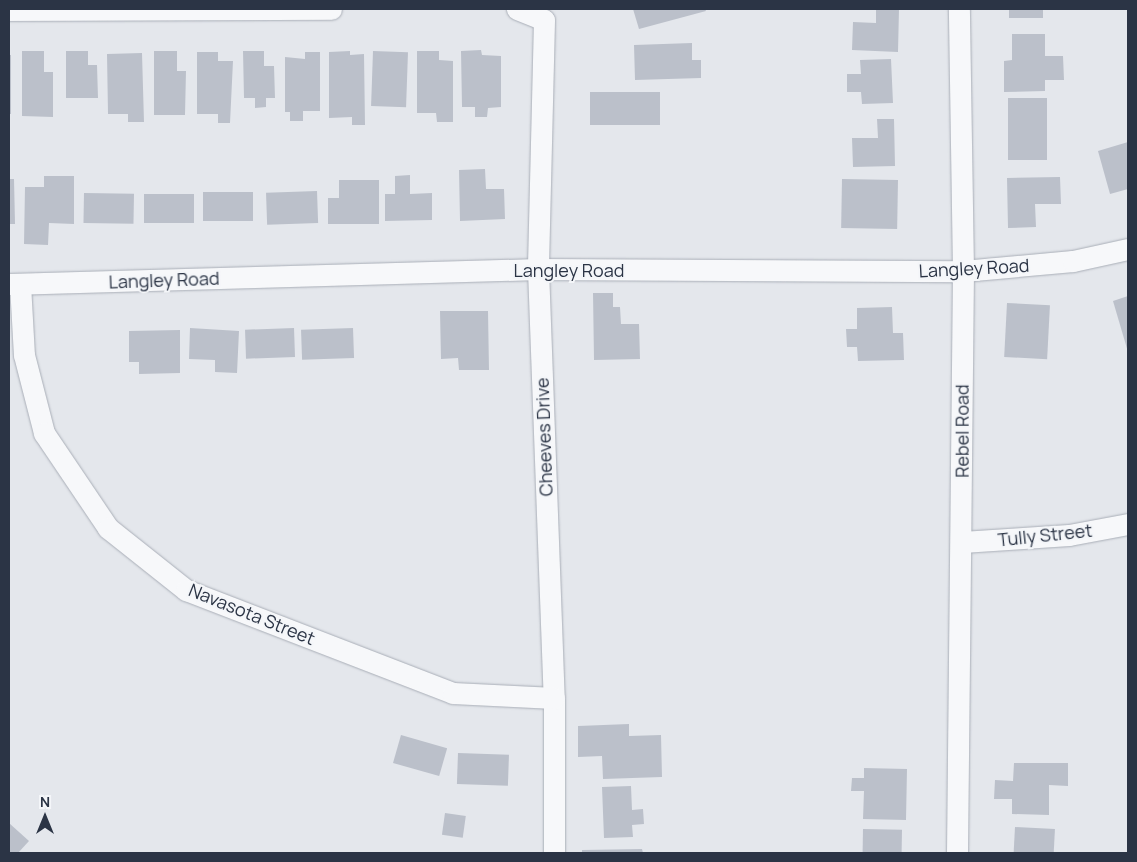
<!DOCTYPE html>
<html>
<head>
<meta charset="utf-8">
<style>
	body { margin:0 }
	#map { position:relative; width:1137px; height:862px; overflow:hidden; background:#e4e7ec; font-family:Manrope,sans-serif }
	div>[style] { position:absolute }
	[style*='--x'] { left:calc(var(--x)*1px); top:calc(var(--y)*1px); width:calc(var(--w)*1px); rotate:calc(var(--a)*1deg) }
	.building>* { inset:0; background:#bbc0ca; transform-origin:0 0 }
	.roads { filter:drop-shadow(0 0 1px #a9aeb7) drop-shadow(0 0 1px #a9aeb7) }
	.minor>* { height:21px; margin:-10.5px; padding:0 10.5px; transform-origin:10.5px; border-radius:10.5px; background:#f7f8fa }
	span { translate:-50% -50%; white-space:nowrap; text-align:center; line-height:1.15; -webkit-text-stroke:4px #f4f6f9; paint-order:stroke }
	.street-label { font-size:18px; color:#2b3445 }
	.frame { position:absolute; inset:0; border:10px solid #2b3445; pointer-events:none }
	.north { position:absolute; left:20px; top:792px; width:50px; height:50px; -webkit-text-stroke:4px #f4f6f9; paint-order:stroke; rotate:0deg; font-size:14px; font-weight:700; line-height:20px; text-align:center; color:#2b3445 }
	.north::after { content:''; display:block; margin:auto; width:18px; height:22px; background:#2b3445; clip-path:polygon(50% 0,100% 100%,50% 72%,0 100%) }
</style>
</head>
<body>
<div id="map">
	<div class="building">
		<i style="clip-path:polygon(633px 9px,705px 9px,706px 11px,639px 29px)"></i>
		<i style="clip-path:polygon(876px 9px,899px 9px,898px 52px,852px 50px,853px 22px,876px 23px)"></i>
		<i style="left:1009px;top:9px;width:34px;height:9px"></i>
		<i style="clip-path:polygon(1012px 34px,1045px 34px,1045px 56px,1063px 56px,1064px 80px,1045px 80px,1045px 91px,1004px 92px,1004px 61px,1012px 60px)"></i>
		<i style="clip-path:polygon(692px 43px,692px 60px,701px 60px,701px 78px,635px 80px,634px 45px)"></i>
		<i style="clip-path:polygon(481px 50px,482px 55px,501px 56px,501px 107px,488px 108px,487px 117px,475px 117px,475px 107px,462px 107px,461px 51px)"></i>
		<i style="clip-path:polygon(22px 51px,44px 51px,44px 72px,53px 72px,53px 117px,22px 116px)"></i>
		<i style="clip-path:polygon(66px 51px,88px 51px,88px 65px,97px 65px,98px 98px,66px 98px)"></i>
		<i style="clip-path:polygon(154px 51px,177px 51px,177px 71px,186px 71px,185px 115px,154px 115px)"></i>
		<i style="clip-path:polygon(243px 51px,264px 51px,264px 66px,274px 66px,275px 98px,266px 98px,266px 107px,255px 108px,255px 98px,244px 98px)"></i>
		<i style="clip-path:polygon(350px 51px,350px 55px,364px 54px,365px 125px,352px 125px,352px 117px,329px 118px,329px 52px)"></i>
		<i style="left:373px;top:51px;width:35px;height:55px;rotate:2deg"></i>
		<i style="clip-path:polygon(417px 51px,439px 51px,439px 60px,453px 61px,453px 122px,437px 122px,436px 113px,417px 113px)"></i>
		<i style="clip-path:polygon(197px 52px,218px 52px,218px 61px,233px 61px,230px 123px,218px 123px,218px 114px,197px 114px)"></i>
		<i style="clip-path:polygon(305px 52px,320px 52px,320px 111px,303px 111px,303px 121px,290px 121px,290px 112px,285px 112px,285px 57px,305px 59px)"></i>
		<i style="clip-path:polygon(142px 53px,144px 122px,128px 122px,128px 114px,108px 114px,107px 54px)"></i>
		<i style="left:9px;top:55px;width:2px;height:59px"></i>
		<i style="clip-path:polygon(891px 59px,893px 103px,862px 104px,861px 92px,847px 92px,847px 74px,861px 74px,860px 60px)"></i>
		<i style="left:590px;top:92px;width:70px;height:33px"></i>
		<i style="left:1008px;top:98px;width:39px;height:62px"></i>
		<i style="clip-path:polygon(877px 119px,894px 119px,895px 166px,853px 167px,852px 138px,878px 138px)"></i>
		<i style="clip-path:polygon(1128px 142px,1128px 189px,1110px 194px,1098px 151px)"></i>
		<i style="clip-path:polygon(485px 169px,486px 189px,504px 189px,505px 219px,460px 221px,459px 170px)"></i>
		<i style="clip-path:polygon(410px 175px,410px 194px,432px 193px,432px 220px,385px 221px,385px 194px,395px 194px,395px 176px)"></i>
		<i style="clip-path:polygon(44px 176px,74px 176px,74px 224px,49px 223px,48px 245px,24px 244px,25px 187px,44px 187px)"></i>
		<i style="clip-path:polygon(1060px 177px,1061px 204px,1035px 204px,1036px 227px,1008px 228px,1007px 178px)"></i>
		<i style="clip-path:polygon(9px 179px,14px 179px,15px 224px,9px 224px)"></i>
		<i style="left:842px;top:179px;width:56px;height:49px;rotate:1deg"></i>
		<i style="clip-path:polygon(339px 180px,379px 180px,379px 224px,328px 224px,328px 198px,339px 198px)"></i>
		<i style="left:317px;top:191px;width:32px;height:51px;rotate:88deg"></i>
		<i style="left:253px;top:192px;width:29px;height:50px;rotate:90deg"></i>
		<i style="left:84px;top:193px;width:50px;height:30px;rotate:1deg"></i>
		<i style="left:144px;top:194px;width:50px;height:29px"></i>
		<i style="clip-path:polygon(593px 293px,613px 293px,613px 307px,620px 307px,621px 324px,639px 324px,640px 359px,594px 360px)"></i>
		<i style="clip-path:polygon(1128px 296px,1128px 352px,1113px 301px)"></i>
		<i style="left:1007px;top:303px;width:43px;height:54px;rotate:3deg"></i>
		<i style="clip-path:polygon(892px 307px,893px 333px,903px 333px,904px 360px,858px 361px,857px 347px,847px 347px,846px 329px,857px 329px,857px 308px)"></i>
		<i style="clip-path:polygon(440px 311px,488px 311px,489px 370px,459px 370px,458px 358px,441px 359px)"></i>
		<i style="clip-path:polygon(190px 328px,239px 331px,237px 373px,215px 372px,215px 360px,189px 359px)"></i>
		<i style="left:294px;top:328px;width:29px;height:49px;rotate:88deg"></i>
		<i style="left:353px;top:328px;width:30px;height:52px;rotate:88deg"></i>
		<i style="clip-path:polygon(180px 330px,180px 373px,139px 374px,139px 362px,129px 362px,129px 331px)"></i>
		<i style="clip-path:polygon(629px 724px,629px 736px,661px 735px,662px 777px,603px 779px,602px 756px,578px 757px,578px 726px)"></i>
		<i style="left:401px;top:735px;width:48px;height:29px;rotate:16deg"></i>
		<i style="left:458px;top:753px;width:51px;height:31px;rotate:2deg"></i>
		<i style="clip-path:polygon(1014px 763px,1068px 763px,1068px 786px,1049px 785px,1049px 815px,1012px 814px,1012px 799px,994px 799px,995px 780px,1013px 781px)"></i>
		<i style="clip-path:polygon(864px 768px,907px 769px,906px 820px,863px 819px,864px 791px,851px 791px,852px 778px,864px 778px)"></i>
		<i style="clip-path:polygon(631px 786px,632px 810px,643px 809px,644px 824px,632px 825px,633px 837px,604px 838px,602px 787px)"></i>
		<i style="left:445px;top:813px;width:21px;height:22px;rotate:8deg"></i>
		<i style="clip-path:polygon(9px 823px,29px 841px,18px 853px,9px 853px)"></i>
		<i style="left:1015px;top:827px;width:40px;height:26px;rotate:3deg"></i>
		<i style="left:863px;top:829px;width:39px;height:24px;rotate:1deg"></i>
		<i style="clip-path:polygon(642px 849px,643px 853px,582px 853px,582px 850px)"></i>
	</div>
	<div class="roads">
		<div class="minor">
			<i style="--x:517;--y:9;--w:29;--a:22"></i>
			<i style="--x:544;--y:20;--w:249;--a:91.4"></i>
			<i style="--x:538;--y:269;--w:429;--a:87.9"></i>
			<i style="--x:554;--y:698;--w:155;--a:90"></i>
			<i style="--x:9;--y:10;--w:322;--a:-0.2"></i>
			<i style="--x:9;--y:284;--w:529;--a:-1.62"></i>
			<i style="--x:538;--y:269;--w:425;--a:0.3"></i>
			<i style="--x:963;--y:271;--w:110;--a:-5.2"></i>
			<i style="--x:1073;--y:261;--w:56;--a:-12.3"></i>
			<i style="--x:20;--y:284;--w:71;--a:86.8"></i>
			<i style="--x:24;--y:355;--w:81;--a:75.6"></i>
			<i style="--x:44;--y:433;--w:115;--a:56"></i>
			<i style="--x:108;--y:528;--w:100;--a:38.5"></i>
			<i style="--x:186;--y:590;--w:286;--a:21.1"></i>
			<i style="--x:453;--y:693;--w:101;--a:2.8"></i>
			<i style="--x:962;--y:542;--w:107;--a:-3.7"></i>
			<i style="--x:1069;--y:535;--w:60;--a:-10.6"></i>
			<i style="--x:957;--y:853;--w:582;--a:-89.41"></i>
			<i style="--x:963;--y:271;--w:262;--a:-90.9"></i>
		</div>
	</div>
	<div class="street-label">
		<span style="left:974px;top:268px;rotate:-3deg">Langley Road</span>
		<span style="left:569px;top:270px">Langley Road</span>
		<span style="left:164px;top:280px;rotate:-2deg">Langley Road</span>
		<span style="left:962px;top:431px;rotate:-90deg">Rebel Road</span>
		<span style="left:544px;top:437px;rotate:-92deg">Cheeves Drive</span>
		<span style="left:1045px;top:535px;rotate:-6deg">Tully Street</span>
		<span style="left:252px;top:614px;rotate:22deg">Navasota Street</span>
	</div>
	<div class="frame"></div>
	<div class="north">N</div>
</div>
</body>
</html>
